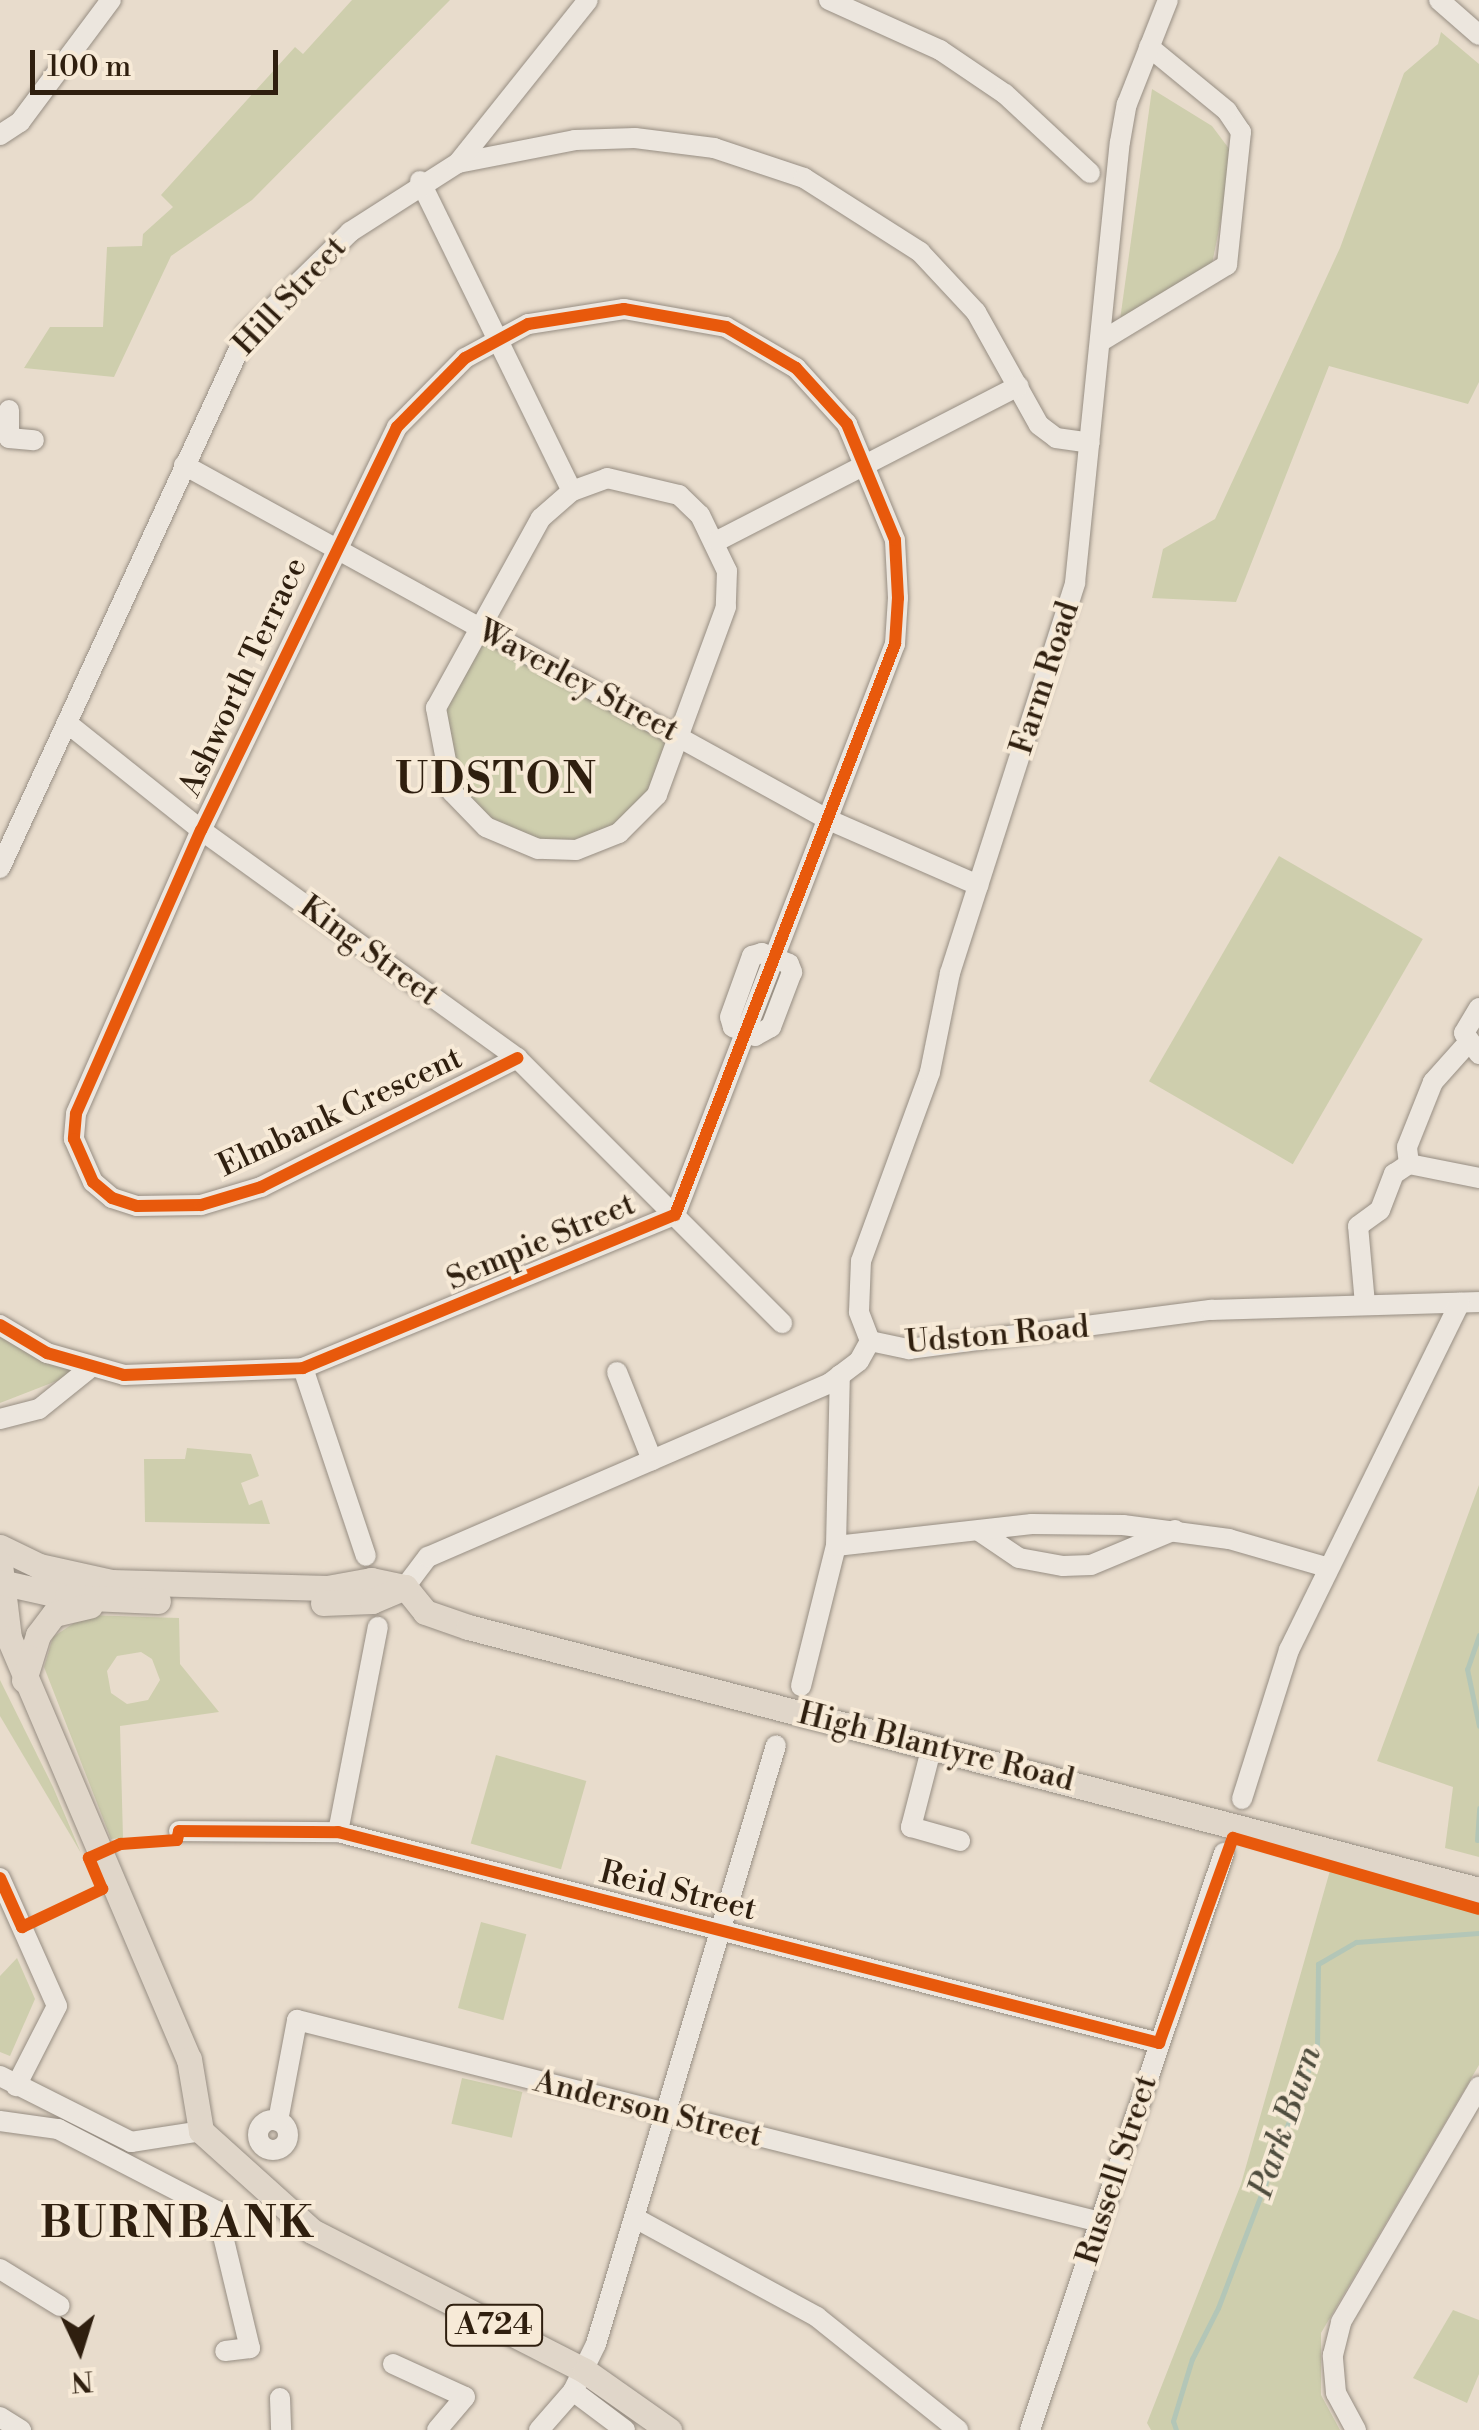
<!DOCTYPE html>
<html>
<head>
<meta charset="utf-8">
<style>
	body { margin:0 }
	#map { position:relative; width:1479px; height:2430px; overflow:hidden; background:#e8dccc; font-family:"Libre Bodoni",serif }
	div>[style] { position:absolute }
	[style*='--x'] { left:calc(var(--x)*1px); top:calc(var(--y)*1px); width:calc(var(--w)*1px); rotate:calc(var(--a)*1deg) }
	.green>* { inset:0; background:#cecead; transform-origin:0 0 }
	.stream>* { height:5px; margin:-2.5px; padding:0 2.5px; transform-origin:2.5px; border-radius:2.5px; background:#b3c6b7 }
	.roads { filter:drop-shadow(0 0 2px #978e83) drop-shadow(0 0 2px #978e83) }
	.minor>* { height:20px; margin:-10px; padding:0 10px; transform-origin:10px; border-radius:10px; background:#ece6de }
	.minor>.ring { margin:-10px; padding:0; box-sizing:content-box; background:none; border:20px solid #ece6de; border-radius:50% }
	.major>* { height:25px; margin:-12.5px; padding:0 12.5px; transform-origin:12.5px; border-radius:12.5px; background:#e0d6c9 }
	.cycleway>* { height:12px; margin:-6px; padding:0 6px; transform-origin:6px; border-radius:6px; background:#e8590c }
	span { translate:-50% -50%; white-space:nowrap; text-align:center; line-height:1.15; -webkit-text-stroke:8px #f7ead7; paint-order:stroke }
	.shield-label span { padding:2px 8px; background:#f7ead7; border:2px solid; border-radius:8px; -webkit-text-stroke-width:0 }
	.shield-label { font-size:30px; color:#2f1f0f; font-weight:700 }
	.street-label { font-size:32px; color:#2f1f0f }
	.water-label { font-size:35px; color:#504e3f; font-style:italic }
	.district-label { font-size:42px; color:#2f1f0f; font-weight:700; letter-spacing:2.5px }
	.north { position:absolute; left:30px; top:2300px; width:100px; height:100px; -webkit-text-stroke:8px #f7ead7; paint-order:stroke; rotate:176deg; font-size:28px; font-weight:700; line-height:40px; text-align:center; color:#2f1f0f }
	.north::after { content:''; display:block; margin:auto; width:35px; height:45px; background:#2f1f0f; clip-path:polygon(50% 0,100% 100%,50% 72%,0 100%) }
	.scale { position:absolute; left:30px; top:50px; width:248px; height:45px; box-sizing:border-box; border:5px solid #2f1f0f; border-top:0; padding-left:12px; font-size:30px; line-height:35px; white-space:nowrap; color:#2f1f0f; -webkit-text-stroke:8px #f7ead7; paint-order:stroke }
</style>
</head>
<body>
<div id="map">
	<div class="green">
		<i style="clip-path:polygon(352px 0,450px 0,252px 200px,171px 256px,114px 377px,24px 368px,50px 327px,103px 327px,107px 247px,142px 246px,143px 234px,173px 207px,161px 195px,295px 47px,303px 54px)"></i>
		<i style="clip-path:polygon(1441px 32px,1479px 64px,1479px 382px,1468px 404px,1329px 366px,1236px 602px,1152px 598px,1163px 549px,1215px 519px,1340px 248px,1404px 73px,1438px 44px)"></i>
		<i style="clip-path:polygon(1152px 89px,1212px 126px,1230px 150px,1229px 179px,1212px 264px,1120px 320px)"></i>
		<i style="clip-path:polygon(476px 626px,683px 736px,657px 795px,619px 833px,538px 849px,452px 792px,436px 708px)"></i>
		<i style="left:1279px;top:856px;width:166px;height:260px;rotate:30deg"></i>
		<i style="clip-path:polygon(0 1325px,90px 1368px,0 1403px)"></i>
		<i style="clip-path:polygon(187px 1448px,251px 1454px,259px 1476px,241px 1483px,249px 1505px,262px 1500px,270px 1524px,145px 1522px,144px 1459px,185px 1459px)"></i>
		<i style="clip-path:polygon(1479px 1485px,1479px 1857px,1445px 1848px,1453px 1787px,1377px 1761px)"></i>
		<i style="clip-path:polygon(evenodd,86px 1615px,179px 1618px,180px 1664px,219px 1712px,120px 1726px,123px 1838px,111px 1839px,44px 1667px,53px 1637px,86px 1615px,141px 1652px,152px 1659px,160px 1680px,148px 1700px,127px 1704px,111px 1693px,107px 1671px,117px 1656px,141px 1652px)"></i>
		<i style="clip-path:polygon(0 1680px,53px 1787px,81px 1853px,0 1716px)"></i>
		<i style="left:496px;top:1755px;width:94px;height:92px;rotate:16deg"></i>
		<i style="clip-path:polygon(1331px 1867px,1479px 1914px,1479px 2065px,1321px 2333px,1321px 2395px,1340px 2430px,1151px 2430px,1147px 2423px,1241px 2184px)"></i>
		<i style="left:481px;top:1922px;width:47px;height:89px;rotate:15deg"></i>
		<i style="clip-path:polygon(17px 1958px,35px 1999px,10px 2056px,0 2052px,0 1976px)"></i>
		<i style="left:462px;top:2078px;width:62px;height:47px;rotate:13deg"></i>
		<i style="clip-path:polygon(1453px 2310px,1479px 2320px,1479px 2374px,1467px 2403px,1413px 2378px)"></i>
	</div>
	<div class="stream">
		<i style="--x:1479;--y:1635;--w:36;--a:109"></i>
		<i style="--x:1467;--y:1669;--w:58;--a:78.1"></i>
		<i style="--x:1477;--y:1840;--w:32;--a:-86"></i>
		<i style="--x:1176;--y:2430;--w:9;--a:-108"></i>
		<i style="--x:1173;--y:2421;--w:65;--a:-73"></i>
		<i style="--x:1192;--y:2359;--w:57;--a:-63"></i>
		<i style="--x:1218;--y:2308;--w:278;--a:-69.2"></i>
		<i style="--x:1317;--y:2048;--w:84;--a:-89.3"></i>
		<i style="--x:1318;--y:1964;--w:44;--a:-30.1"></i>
		<i style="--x:1356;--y:1942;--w:123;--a:-4.2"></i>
	</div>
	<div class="roads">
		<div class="minor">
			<i style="--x:829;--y:0;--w:122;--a:24.2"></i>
			<i style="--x:940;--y:50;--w:78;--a:34.1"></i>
			<i style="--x:1005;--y:94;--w:116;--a:42.9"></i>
			<i style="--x:1439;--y:0;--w:53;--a:41.2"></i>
			<i style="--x:0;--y:135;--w:24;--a:-33"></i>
			<i style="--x:20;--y:122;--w:152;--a:-53.3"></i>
			<i style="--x:458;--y:163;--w:119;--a:-11.1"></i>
			<i style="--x:575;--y:140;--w:60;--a:-1.9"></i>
			<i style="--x:635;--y:138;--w:80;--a:7.2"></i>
			<i style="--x:714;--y:148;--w:95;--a:18.4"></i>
			<i style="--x:804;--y:178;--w:138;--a:32.5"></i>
			<i style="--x:920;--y:252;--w:82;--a:47"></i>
			<i style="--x:976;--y:312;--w:129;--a:60.9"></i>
			<i style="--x:1039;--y:425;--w:21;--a:37"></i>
			<i style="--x:1056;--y:438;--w:34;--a:8"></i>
			<i style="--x:420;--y:181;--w:345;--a:63.9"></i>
			<i style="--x:1103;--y:340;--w:145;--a:-31.2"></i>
			<i style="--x:1227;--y:265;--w:134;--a:-84"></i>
			<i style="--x:1241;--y:132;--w:25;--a:-124"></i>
			<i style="--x:1227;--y:111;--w:101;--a:-140.6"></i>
			<i style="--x:9;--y:410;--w:28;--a:90"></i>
			<i style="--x:9;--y:438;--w:25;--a:5"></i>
			<i style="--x:184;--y:465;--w:736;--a:28.83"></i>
			<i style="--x:829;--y:820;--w:163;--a:23.6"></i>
			<i style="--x:607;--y:478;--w:74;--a:13.3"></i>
			<i style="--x:679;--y:495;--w:29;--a:44"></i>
			<i style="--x:700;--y:515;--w:62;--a:64.3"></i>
			<i style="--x:727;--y:571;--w:36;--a:92"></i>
			<i style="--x:726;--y:607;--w:200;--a:110.2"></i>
			<i style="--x:657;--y:795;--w:54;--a:135"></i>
			<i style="--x:619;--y:833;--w:46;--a:158.4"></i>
			<i style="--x:576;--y:850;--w:38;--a:-178"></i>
			<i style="--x:538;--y:849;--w:56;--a:-157.1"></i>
			<i style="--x:486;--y:827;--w:49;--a:-134.2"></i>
			<i style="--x:452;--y:792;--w:86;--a:-100.8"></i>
			<i style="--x:436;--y:708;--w:217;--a:-61.1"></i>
			<i style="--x:541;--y:518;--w:41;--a:-41.1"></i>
			<i style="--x:572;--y:491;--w:37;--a:-20"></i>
			<i style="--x:717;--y:541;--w:339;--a:-27.2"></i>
			<i style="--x:67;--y:723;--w:171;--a:38.6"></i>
			<i style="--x:201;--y:830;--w:390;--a:35.8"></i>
			<i style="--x:517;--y:1058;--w:375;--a:45"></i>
			<i style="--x:0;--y:868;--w:588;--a:-65.27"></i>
			<i style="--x:246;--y:334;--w:146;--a:-44.4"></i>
			<i style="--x:350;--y:232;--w:128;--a:-32.6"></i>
			<i style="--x:458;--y:163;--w:208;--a:-51.4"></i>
			<i style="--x:762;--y:953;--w:29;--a:22"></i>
			<i style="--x:789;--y:964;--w:9;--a:69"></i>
			<i style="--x:792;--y:972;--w:59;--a:110.9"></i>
			<i style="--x:771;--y:1027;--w:18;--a:151"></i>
			<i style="--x:755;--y:1036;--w:24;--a:-158"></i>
			<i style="--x:733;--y:1027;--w:10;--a:-107"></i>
			<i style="--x:730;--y:1017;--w:65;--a:-70.2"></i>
			<i style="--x:752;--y:956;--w:10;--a:-17"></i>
			<i style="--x:1479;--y:1008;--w:29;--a:121"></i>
			<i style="--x:1464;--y:1033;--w:26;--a:54"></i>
			<i style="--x:1409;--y:1164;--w:17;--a:-97"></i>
			<i style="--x:1407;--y:1147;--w:70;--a:-68.2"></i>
			<i style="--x:1433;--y:1082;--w:51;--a:-48.2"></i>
			<i style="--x:1365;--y:1304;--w:78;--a:-95.1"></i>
			<i style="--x:1358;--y:1226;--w:27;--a:-36"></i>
			<i style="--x:1380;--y:1210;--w:39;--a:-69"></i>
			<i style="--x:1394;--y:1174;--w:18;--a:-34"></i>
			<i style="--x:1409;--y:1164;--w:71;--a:11.3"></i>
			<i style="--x:0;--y:1325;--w:55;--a:30.8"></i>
			<i style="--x:47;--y:1353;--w:80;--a:15.9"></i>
			<i style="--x:124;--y:1375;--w:179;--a:-2.2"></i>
			<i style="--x:303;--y:1368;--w:402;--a:-22.4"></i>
			<i style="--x:675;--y:1215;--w:612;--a:-68.93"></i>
			<i style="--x:895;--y:644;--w:46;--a:-86.3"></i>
			<i style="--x:898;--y:598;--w:58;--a:-93"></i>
			<i style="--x:895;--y:540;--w:126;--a:-112.5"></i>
			<i style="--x:847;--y:424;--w:76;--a:-132.3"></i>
			<i style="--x:796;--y:368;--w:81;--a:-149.6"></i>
			<i style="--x:726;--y:327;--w:104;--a:-170"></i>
			<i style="--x:624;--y:309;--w:97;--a:171.1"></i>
			<i style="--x:528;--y:324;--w:72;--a:151.6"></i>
			<i style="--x:465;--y:358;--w:97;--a:134.6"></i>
			<i style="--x:397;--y:427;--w:448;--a:115.9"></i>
			<i style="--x:201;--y:830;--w:310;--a:113.8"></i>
			<i style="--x:76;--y:1114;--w:25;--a:95"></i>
			<i style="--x:74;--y:1139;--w:47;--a:66.2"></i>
			<i style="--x:93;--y:1182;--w:25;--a:40"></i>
			<i style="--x:112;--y:1198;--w:26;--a:18"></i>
			<i style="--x:137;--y:1206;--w:64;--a:-0.9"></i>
			<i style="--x:201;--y:1205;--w:63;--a:-16.7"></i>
			<i style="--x:261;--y:1187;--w:287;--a:-26.7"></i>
			<i style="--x:870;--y:1341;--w:31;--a:-111"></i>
			<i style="--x:859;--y:1312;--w:51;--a:-87.8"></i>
			<i style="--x:861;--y:1261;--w:201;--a:-69.9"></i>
			<i style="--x:930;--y:1072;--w:101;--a:-78.6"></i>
			<i style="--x:950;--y:973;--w:410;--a:-72.2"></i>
			<i style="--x:1075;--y:583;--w:443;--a:-84.2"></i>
			<i style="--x:1120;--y:142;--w:39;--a:-80"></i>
			<i style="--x:1127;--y:104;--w:112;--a:-68.5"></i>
			<i style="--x:870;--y:1341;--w:40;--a:12"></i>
			<i style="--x:909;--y:1349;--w:305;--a:-7.4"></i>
			<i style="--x:1211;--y:1310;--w:268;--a:-1.7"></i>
			<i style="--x:303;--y:1368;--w:198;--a:71.5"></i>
			<i style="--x:617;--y:1372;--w:95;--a:68.3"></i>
			<i style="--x:0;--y:1419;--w:40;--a:-14.4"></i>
			<i style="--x:39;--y:1409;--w:65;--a:-38.8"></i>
			<i style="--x:979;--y:1531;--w:48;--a:34"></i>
			<i style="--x:1019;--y:1558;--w:45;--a:10.3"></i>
			<i style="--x:1063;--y:1566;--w:28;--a:-2"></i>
			<i style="--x:1091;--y:1565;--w:91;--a:-22.6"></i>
			<i style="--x:836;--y:1546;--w:197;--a:-6.4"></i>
			<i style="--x:1032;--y:1524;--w:91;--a:0.6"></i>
			<i style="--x:1123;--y:1525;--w:107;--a:7.5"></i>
			<i style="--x:1229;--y:1539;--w:101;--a:16.1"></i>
			<i style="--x:405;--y:1587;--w:38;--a:-53"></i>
			<i style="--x:428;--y:1557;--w:438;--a:-23.4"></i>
			<i style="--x:830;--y:1383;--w:36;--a:-37"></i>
			<i style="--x:859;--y:1361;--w:23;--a:-61"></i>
			<i style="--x:801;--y:1686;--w:144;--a:-76"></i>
			<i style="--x:836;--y:1546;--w:171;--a:-88.7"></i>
			<i style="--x:932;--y:1746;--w:84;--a:104.5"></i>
			<i style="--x:911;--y:1827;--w:51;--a:15.9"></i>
			<i style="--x:1242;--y:1799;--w:156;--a:-72.5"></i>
			<i style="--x:1289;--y:1650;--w:387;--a:-63.8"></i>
			<i style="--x:179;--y:1831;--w:159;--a:0.4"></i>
			<i style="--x:338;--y:1832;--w:848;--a:14.41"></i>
			<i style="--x:338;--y:1832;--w:209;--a:-79"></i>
			<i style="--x:0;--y:1878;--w:140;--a:66"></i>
			<i style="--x:57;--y:2006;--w:90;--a:117.1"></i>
			<i style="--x:0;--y:2076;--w:147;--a:26.7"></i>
			<i style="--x:131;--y:2142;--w:71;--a:-8.9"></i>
			<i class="ring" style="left:258px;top:2120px;width:10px;height:10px"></i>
			<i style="--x:0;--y:2121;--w:59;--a:7.9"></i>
			<i style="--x:58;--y:2129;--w:179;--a:27.3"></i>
			<i style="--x:217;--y:2211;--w:141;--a:76.5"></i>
			<i style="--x:250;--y:2348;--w:25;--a:173"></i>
			<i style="--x:278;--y:2121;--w:103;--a:-79.3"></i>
			<i style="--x:297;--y:2020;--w:828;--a:14.12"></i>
			<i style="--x:635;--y:2218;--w:207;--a:28.5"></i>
			<i style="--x:817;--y:2317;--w:181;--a:38.7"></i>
			<i style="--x:0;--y:2269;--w:70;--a:31.7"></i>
			<i style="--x:393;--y:2364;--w:79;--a:24.6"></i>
			<i style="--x:465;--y:2397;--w:43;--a:130.3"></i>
			<i style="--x:573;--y:2391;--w:65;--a:36.9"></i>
			<i style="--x:280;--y:2398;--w:32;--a:88"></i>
			<i style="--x:0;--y:2417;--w:25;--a:32"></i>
			<i style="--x:539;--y:2430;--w:52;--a:-48.9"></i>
			<i style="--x:573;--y:2391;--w:52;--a:-63.9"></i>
			<i style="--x:596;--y:2344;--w:625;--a:-73.27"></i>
			<i style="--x:1030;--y:2430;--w:609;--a:-71.42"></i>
			<i style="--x:1356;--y:2430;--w:42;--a:-118.4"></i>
			<i style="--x:1336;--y:2393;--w:38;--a:-95"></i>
			<i style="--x:1333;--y:2355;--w:34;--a:-76"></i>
			<i style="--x:1341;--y:2322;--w:273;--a:-59.6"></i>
		</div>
		<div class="major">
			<i style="--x:0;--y:1547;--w:43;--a:26"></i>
			<i style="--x:39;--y:1566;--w:74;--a:12.5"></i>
			<i style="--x:111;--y:1582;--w:216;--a:1.6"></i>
			<i style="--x:327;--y:1588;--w:45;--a:-10.3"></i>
			<i style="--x:371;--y:1580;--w:35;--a:12"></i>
			<i style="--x:405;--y:1587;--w:32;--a:51"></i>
			<i style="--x:425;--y:1612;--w:46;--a:19.2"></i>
			<i style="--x:468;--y:1627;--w:1045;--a:14.58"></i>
			<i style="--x:0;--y:1564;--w:75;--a:83.1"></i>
			<i style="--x:9;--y:1638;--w:458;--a:66.9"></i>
			<i style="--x:189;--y:2059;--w:73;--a:80.5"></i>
			<i style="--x:201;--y:2131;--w:149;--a:42"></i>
			<i style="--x:312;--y:2231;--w:307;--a:27.1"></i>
			<i style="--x:585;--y:2371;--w:103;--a:35.1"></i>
			<i style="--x:0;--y:1582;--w:69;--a:12.6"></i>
			<i style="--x:67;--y:1597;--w:91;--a:2.5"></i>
			<i style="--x:323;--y:1603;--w:49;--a:-2.3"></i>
			<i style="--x:372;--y:1601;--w:36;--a:-23"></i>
			<i style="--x:24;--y:1680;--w:47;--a:-72.7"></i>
			<i style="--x:38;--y:1635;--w:26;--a:-53"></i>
			<i style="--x:54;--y:1614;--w:37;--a:-13"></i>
		</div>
	</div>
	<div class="cycleway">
		<i style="--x:0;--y:1325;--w:55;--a:30.8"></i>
		<i style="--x:47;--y:1353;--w:80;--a:15.9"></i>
		<i style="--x:124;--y:1375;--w:179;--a:-2.2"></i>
		<i style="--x:303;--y:1368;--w:402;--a:-22.4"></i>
		<i style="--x:675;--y:1215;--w:612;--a:-68.93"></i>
		<i style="--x:895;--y:644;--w:46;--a:-86.3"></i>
		<i style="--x:898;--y:598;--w:58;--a:-93"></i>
		<i style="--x:895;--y:540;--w:126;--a:-112.5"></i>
		<i style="--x:847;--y:424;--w:76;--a:-132.3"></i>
		<i style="--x:796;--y:368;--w:81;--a:-149.6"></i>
		<i style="--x:726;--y:327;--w:104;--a:-170"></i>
		<i style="--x:624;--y:309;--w:97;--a:171.1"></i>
		<i style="--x:528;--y:324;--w:72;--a:151.6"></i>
		<i style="--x:465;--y:358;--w:97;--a:134.6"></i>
		<i style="--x:397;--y:427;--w:448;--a:115.9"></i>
		<i style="--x:201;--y:830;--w:310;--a:113.8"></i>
		<i style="--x:76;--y:1114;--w:25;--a:95"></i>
		<i style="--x:74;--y:1139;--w:47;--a:66.2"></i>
		<i style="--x:93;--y:1182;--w:25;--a:40"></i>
		<i style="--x:112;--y:1198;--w:26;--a:18"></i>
		<i style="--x:137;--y:1206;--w:64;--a:-0.9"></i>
		<i style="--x:201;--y:1205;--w:63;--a:-16.7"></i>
		<i style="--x:261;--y:1187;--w:287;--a:-26.7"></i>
		<i style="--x:0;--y:1878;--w:54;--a:65.8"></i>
		<i style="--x:22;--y:1927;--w:89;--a:-25.4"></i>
		<i style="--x:102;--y:1889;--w:34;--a:-113"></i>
		<i style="--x:89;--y:1858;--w:35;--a:-24"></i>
		<i style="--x:121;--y:1844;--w:56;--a:-4.1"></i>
		<i style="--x:177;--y:1840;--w:9;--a:-77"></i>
		<i style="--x:179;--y:1831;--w:159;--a:0.4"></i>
		<i style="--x:338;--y:1832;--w:848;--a:14.41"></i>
		<i style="--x:1159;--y:2043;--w:218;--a:-70.2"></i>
		<i style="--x:1233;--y:1838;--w:256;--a:16.1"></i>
	</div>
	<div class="shield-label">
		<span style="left:494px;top:2325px">A724</span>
	</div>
	<div class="street-label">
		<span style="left:290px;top:296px;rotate:-47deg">Hill Street</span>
		<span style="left:243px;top:677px;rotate:-65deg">Ashworth Terrace</span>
		<span style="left:1045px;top:678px;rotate:-72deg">Farm Road</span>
		<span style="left:578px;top:681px;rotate:28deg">Waverley Street</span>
		<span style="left:369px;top:951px;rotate:36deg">King Street</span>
		<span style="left:340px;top:1112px;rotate:-25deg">Elmbank Crescent</span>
		<span style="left:541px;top:1242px;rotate:-23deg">Sempie Street</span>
		<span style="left:997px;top:1335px;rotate:-5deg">Udston Road</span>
		<span style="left:936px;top:1747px;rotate:14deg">High Blantyre Road</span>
		<span style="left:678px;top:1891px;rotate:14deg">Reid Street</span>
		<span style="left:648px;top:2109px;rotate:14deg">Anderson Street</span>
		<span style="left:1117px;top:2170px;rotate:-72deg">Russell Street</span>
	</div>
	<div class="water-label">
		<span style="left:1286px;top:2122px;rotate:-71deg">Park Burn</span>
	</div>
	<div class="district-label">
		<span style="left:497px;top:781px">UDSTON</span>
		<span style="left:178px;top:2225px">BURNBANK</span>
	</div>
	<div class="north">N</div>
	<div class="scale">100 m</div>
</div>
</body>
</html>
